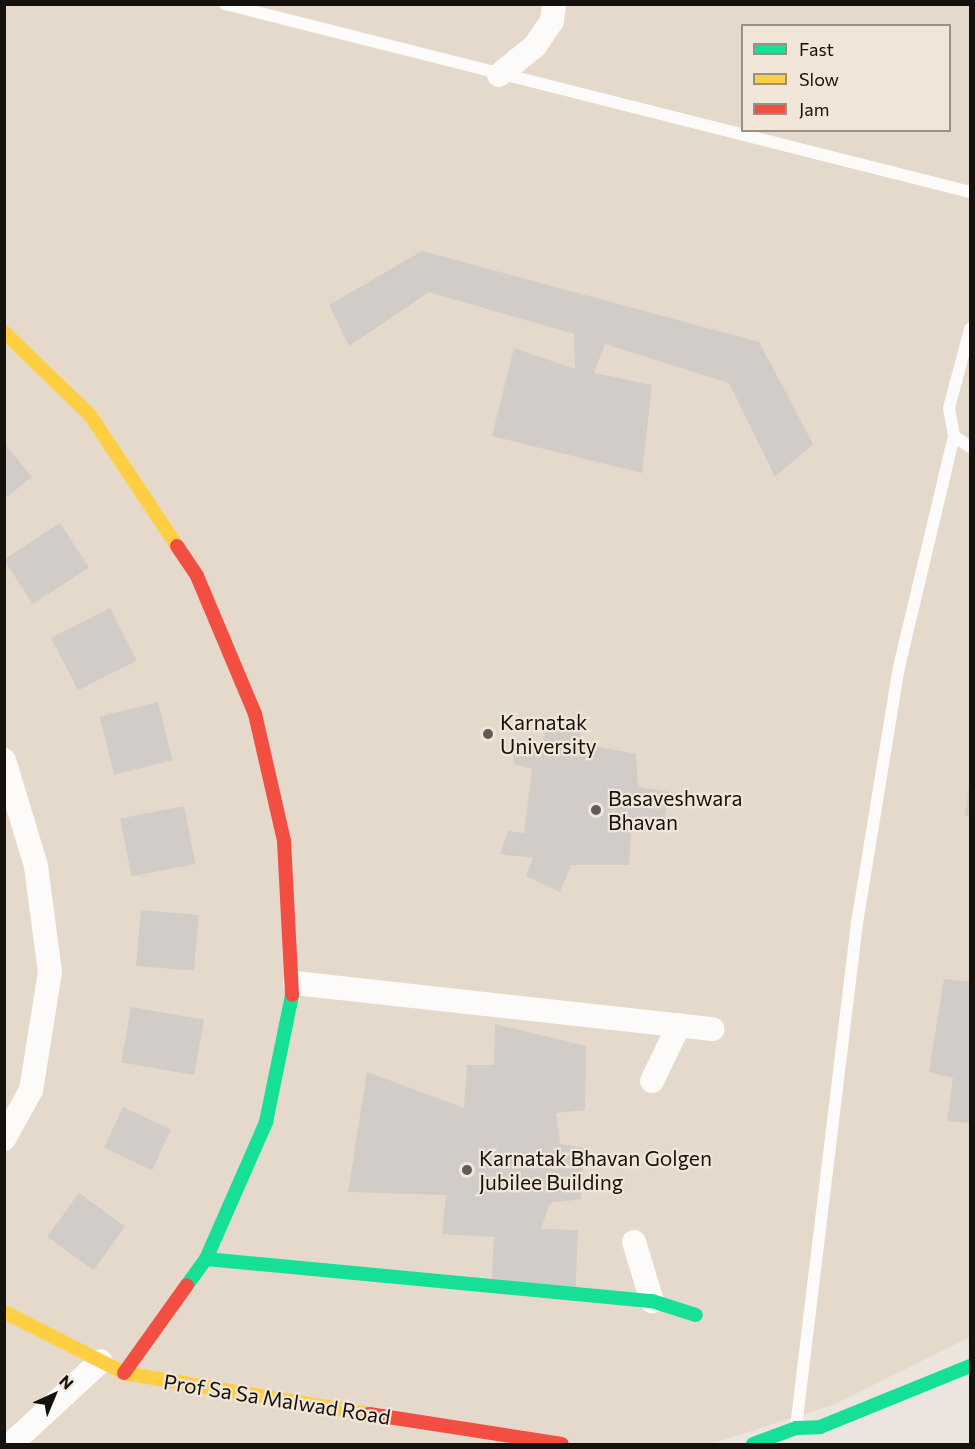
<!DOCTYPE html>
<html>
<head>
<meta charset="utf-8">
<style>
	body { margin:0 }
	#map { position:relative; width:975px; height:1449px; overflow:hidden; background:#ebe5de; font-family:Commissioner,sans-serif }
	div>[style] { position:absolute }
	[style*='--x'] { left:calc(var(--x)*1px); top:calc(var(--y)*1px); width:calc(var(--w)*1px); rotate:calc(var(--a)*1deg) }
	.built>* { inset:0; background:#e4d9cb }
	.building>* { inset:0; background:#d1ccc7; transform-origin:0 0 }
	.lane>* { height:12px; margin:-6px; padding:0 6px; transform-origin:6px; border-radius:6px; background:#fcfbfa }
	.street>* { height:24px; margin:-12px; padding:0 12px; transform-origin:12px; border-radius:12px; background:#fcfbfa }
	.fast>* { height:14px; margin:-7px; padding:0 7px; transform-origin:7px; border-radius:7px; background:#16e098 }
	.slow>* { height:14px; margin:-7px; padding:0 7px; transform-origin:7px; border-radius:7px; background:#ffcf43 }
	.jam>* { height:14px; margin:-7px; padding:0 7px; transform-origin:7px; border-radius:7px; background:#f24e42 }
	.dots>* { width:16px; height:16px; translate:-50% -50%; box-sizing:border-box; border:3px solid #f1e6d8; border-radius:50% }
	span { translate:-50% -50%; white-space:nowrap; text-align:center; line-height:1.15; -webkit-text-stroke:4.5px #f1e6d8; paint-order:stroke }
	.poi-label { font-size:21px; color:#15110c }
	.left { translate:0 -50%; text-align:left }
	.street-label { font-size:21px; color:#15110c }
	.frame { position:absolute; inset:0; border:6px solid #15110c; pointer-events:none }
	.legend { position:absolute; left:741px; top:24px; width:210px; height:108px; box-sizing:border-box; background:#f1e6d8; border:2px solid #999186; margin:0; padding:8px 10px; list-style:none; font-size:18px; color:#15110c }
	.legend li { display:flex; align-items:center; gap:12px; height:30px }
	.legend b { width:30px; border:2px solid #999186 }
	.north { position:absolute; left:24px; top:1365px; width:60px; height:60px; -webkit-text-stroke:4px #f1e6d8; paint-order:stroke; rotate:44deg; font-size:16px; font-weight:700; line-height:24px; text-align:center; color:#15110c }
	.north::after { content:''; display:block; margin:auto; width:21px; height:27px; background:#15110c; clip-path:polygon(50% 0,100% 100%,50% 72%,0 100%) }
</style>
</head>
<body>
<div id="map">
	<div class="built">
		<i style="clip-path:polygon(evenodd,5px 5px,970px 5px,970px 1337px,833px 1405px,710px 1444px,5px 1444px,5px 5px,742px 26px,950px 26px,950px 130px,742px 130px,742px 26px)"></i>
	</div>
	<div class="building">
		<i style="clip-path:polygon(422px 251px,759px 342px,813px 444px,775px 477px,729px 383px,605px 344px,594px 373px,652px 385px,642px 473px,492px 436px,514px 348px,575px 369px,574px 334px,429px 292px,349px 346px,329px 305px)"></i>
		<i style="clip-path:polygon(4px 443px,32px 477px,4px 499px)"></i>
		<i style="left:60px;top:523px;width:53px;height:67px;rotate:57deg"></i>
		<i style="left:110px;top:608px;width:59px;height:66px;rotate:63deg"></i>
		<i style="left:158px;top:702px;width:60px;height:60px;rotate:76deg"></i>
		<i style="clip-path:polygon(547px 720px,582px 729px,579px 743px,636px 754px,638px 787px,669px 792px,663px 831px,631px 829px,629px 865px,571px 865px,560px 892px,526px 876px,533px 858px,500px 854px,508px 831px,524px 833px,532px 769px,513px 764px,514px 743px,543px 745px)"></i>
		<i style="clip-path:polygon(969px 785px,970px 785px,970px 816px,965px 815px)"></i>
		<i style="left:184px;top:806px;width:59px;height:65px;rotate:79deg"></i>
		<i style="left:141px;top:910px;width:58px;height:56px;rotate:5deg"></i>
		<i style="clip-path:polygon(944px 979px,970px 982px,970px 1123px,947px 1121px,953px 1078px,929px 1072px)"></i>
		<i style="left:131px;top:1007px;width:74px;height:56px;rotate:10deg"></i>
		<i style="clip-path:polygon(495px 1024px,586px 1046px,585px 1110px,556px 1113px,560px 1144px,584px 1148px,581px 1199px,550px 1203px,541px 1229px,578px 1230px,575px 1301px,491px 1292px,494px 1237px,442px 1234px,446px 1195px,348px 1192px,367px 1072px,464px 1108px,467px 1065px,494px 1065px)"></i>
		<i style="left:123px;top:1107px;width:53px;height:45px;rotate:25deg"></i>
		<i style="left:79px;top:1193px;width:57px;height:54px;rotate:36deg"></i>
	</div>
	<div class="lane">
		<i style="--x:225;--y:4;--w:768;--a:14.16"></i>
		<i style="--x:954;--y:436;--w:19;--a:35"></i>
		<i style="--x:796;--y:1427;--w:508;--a:-83.1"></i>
		<i style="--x:857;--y:923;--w:259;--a:-80.7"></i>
		<i style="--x:899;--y:667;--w:237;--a:-76.6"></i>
		<i style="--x:954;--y:436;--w:28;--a:-100"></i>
		<i style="--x:949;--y:408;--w:82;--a:-75.1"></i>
	</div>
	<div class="street">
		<i style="--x:499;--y:75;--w:46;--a:-38.9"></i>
		<i style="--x:535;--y:46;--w:30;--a:-56"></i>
		<i style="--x:552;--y:21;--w:17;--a:-83"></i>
		<i style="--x:4;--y:760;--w:111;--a:73.2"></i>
		<i style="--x:36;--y:866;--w:107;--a:82.5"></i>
		<i style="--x:50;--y:972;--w:120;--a:99.1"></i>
		<i style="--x:31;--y:1090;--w:56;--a:118.9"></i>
		<i style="--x:295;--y:983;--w:420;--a:6.3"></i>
		<i style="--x:652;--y:1081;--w:62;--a:-64.3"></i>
		<i style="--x:634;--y:1242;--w:62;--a:73"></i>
		<i style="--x:11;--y:1444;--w:122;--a:-42.7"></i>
	</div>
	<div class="fast">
		<i style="--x:206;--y:1259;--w:448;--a:5.4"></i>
		<i style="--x:652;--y:1301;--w:46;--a:17.7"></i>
		<i style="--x:187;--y:1285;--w:32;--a:-54"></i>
		<i style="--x:206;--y:1259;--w:150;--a:-66.3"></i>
		<i style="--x:266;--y:1122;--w:130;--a:-78.4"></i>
		<i style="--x:753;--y:1444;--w:46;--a:-20.4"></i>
		<i style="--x:796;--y:1428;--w:24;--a:-2"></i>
		<i style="--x:820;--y:1427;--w:162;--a:-22.1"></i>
	</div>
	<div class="slow">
		<i style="--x:4;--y:332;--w:120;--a:44"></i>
		<i style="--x:90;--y:415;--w:157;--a:56.4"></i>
		<i style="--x:4;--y:1312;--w:135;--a:26.9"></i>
		<i style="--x:124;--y:1373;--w:248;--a:9.5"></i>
	</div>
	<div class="jam">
		<i style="--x:177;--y:546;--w:36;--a:56"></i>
		<i style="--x:197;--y:576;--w:150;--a:67.2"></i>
		<i style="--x:255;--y:714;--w:130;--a:77.1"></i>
		<i style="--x:284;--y:841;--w:154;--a:87"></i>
		<i style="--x:124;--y:1373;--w:108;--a:-54.4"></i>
		<i style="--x:369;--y:1414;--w:195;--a:8.8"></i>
	</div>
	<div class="dots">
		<i style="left:488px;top:734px;background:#605b56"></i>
		<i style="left:596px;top:810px;background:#605b56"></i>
		<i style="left:467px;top:1170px;background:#605b56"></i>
	</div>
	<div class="poi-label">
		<span class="left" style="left:500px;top:734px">Karnatak<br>University</span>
		<span class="left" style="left:608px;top:810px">Basaveshwara<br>Bhavan</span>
		<span class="left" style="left:479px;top:1170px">Karnatak Bhavan Golgen<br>Jubilee Building</span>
	</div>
	<div class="street-label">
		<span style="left:277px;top:1399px;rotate:9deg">Prof Sa Sa Malwad Road</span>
	</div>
	<div class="frame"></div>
	<ul class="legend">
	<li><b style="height:8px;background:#16e098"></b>Fast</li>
	<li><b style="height:8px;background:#ffcf43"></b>Slow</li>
	<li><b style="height:8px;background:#f24e42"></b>Jam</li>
	</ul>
	<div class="north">N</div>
</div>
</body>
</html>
